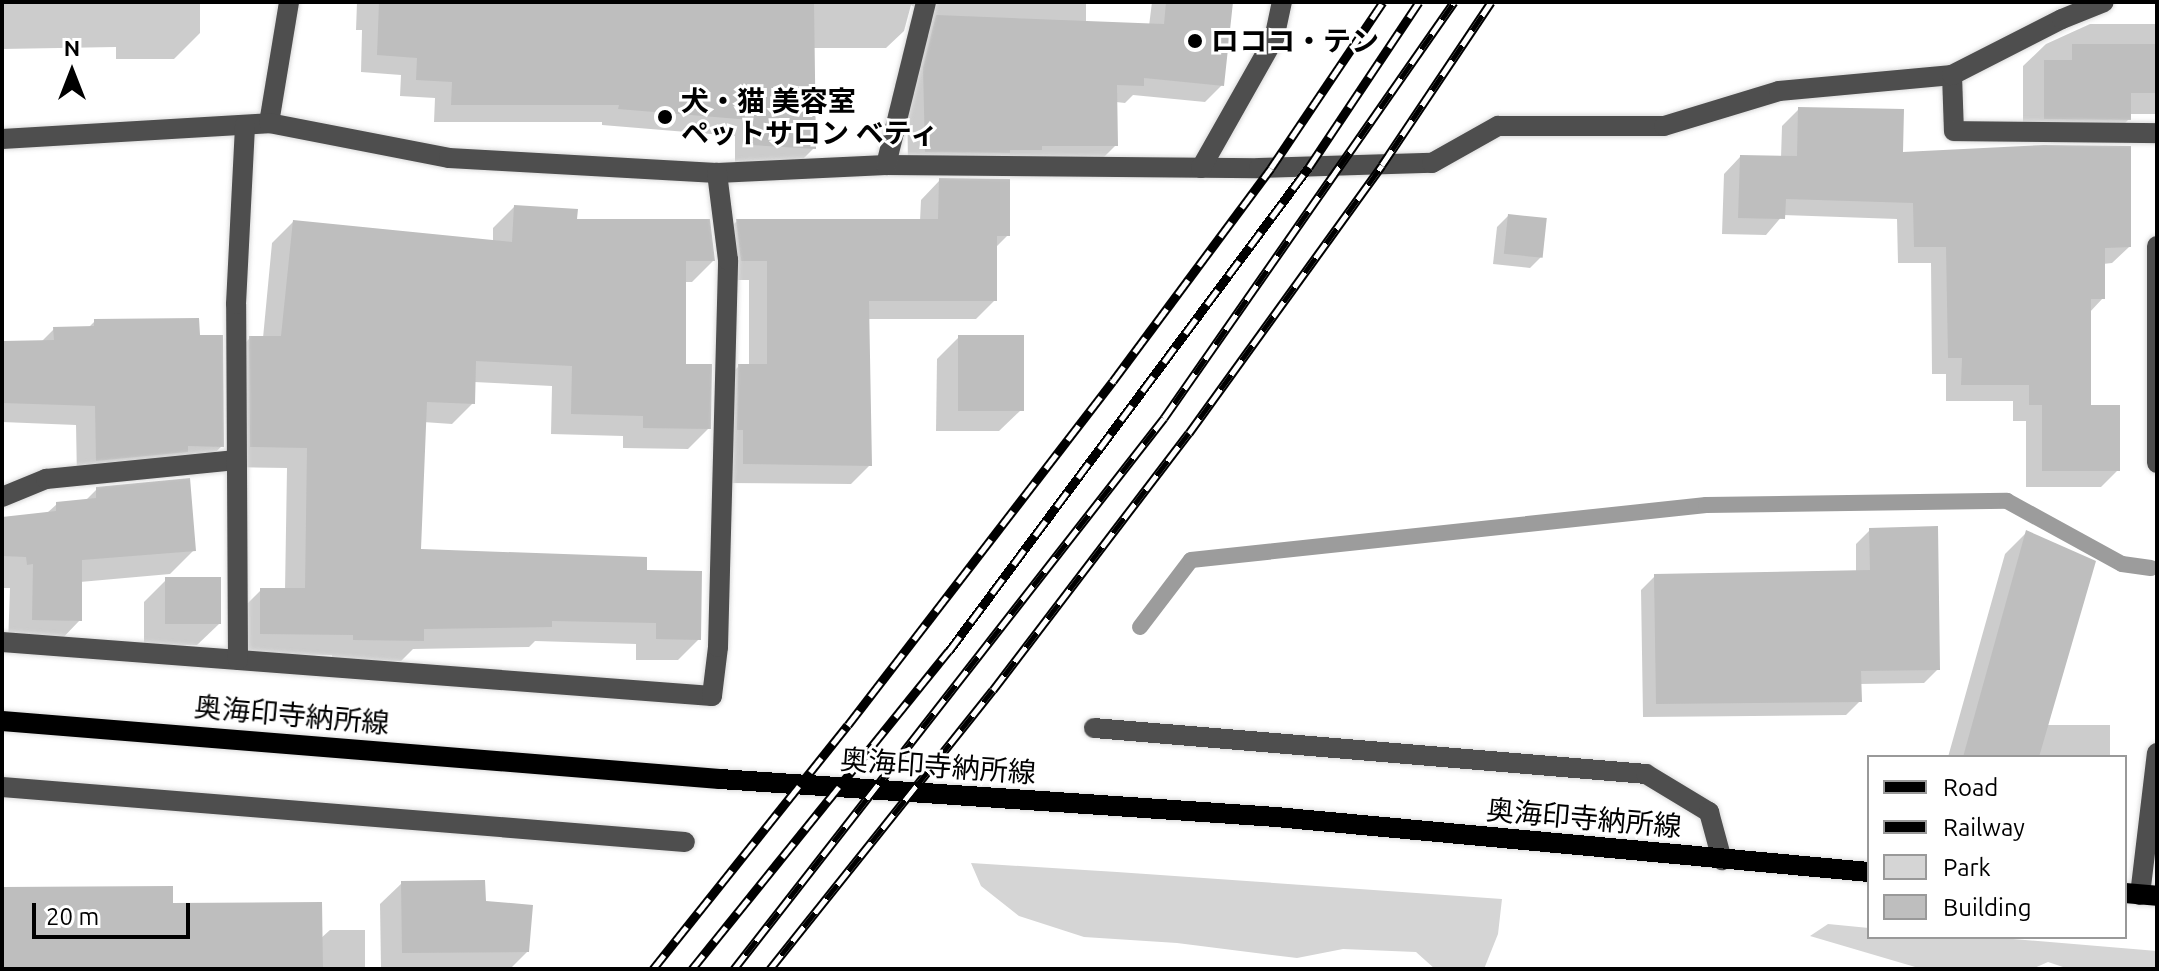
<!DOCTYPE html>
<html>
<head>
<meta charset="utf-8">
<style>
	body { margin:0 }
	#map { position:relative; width:2159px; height:971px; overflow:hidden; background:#fff; font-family:Ubuntu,"Noto Sans JP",sans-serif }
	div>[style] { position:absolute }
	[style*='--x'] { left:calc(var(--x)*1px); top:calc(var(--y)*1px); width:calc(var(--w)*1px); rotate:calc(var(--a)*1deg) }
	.green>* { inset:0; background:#d5d5d5 }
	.shadow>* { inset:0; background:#0003 }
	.stream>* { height:16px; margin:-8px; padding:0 8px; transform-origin:8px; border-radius:8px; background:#9c9c9c }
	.building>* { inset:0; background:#bebebe; transform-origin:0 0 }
	.roads { filter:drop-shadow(0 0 2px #dbdbdb) drop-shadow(0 0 2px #dbdbdb) }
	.minor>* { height:20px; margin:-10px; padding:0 10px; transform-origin:10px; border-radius:10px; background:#4e4e4e }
	.major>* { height:20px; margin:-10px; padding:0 10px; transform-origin:10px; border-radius:10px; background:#000 }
	.rail>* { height:9px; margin-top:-4.5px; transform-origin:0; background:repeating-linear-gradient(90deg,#fff 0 18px,#000 0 36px); box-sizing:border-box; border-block:2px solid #000 }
	.dots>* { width:22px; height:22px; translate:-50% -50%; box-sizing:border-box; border:4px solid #fff; border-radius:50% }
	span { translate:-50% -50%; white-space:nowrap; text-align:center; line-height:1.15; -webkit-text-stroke:6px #fff; paint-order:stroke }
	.poi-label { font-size:28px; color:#000; font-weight:700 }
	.left { translate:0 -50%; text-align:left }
	.street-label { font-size:28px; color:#000 }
	.frame { position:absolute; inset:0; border:4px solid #000; pointer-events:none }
	.legend { position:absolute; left:1867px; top:755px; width:260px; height:184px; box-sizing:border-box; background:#fff; border:2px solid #999; margin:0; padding:10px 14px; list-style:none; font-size:24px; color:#000 }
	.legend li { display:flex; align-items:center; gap:16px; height:40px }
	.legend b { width:40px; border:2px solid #999 }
	.north { position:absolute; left:32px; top:32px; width:80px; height:80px; -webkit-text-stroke:6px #fff; paint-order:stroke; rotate:0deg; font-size:22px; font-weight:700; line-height:32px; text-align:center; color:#000 }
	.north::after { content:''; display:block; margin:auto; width:28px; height:36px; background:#000; clip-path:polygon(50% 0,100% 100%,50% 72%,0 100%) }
	.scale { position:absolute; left:32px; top:903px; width:158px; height:36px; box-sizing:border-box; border:4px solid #000; border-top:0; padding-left:10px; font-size:24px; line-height:28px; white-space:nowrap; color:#000; -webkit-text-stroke:6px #fff; paint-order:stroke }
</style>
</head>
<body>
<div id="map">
	<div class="green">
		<i style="clip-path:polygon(971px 863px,1117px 872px,1502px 899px,1498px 934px,1484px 969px,1435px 969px,1416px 952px,1343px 949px,1297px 958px,1177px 943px,1084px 937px,1019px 916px,981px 886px)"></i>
		<i style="clip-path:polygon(1828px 924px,1869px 928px,1869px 937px,1989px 937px,2157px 951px,2157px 969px,2069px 969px,2048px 962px,2032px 969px,1922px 969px,1810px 936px)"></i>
	</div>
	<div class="shadow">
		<i style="clip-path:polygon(2px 2px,200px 2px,200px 33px,174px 59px,116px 59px,116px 47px,2px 49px)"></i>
		<i style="clip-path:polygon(357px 2px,1086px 2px,1086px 24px,1149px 26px,1152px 2px,1231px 2px,1222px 85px,1205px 102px,1133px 95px,1125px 103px,1116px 102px,1116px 145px,1099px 162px,908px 169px,907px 86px,919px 10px,911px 5px,904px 31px,886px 48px,813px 48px,814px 148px,797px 165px,735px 162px,735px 136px,602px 125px,602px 122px,434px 122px,435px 98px,400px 96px,401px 75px,361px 72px,362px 30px,356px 30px)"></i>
		<i style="clip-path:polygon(2090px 24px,2157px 24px,2157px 114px,2129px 114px,2129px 119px,2107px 141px,2023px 140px,2023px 66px,2046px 44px)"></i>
		<i style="clip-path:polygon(1799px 109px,2129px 247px,2112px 263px,2103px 264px,2103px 298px,2089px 313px,2089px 407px,2118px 470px,2101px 487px,2026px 487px,2026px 421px,2013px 421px,2013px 401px,1946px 401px,1946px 374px,1932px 374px,1931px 263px,1898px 263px,1897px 219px,1783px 215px,1766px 235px,1722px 234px,1724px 174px,1740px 157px,1781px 158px,1782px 126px)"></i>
		<i style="clip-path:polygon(940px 180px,1008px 235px,995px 248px,995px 300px,976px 319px,867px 319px,870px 465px,851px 484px,724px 483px,720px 385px,739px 366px,749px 366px,749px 280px,722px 280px,718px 240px,737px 221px,920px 221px,921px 200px)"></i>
		<i style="clip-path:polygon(514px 207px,713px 261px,692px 282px,684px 282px,684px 366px,709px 428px,688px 449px,623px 448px,623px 436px,551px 434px,552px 386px,474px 382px,473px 403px,452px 424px,423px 422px,419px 551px,645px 572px,699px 639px,678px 660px,636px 660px,636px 644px,535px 641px,529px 647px,413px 649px,401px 661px,332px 660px,332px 655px,240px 654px,240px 611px,261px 590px,285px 590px,287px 468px,230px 467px,229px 359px,250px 338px,263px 338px,272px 243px,293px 222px,493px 242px,493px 228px)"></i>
		<i style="clip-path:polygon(1508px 216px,1541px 257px,1530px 268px,1493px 264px,1497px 227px)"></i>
		<i style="clip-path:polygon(95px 321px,198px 337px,222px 446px,202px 465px,77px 479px,76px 425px,2px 422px,2px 343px,41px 342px,54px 329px,88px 328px)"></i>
		<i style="clip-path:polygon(959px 337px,1021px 410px,999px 431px,936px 431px,937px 359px)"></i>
		<i style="clip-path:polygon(97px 489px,194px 550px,170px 574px,80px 582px,80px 620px,56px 645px,8px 644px,10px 588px,3px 588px,2px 582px,2px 519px,47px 513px,57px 504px,85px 501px)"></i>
		<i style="clip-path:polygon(1870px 530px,1938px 669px,1924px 683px,1859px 684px,1860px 701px,1846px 715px,1643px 717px,1641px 590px,1655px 576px,1856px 572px,1856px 544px)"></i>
		<i style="clip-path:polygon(2027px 532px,2046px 725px,2110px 725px,2110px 757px,1948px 757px,2005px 554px)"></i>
		<i style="clip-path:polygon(166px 580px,219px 624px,197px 645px,144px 645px,144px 602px)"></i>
		<i style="clip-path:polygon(402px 883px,484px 903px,528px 951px,510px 969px,381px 969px,380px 904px)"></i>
		<i style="clip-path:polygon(2px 889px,171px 905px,320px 939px,330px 930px,365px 930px,365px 969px,2px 969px)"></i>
	</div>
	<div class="stream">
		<i style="--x:1140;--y:627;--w:84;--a:-52.7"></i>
		<i style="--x:1191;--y:560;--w:518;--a:-6.1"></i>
		<i style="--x:1706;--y:505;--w:301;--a:-0.8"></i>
		<i style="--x:2007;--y:501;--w:131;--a:28.7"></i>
		<i style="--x:2122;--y:564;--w:29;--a:8"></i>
	</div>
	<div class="building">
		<i style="clip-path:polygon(379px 2px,814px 2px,816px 149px,751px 145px,751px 120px,618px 109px,619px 105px,451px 105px,452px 82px,416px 80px,417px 58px,377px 55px)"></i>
		<i style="clip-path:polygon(1166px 2px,1233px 2px,1224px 86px,1144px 78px,1144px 86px,1117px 85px,1118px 146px,1042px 146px,1042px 150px,1010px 150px,1010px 153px,925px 152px,923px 67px,936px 15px,1164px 24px)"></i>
		<i style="clip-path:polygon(2072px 44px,2157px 44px,2157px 93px,2131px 93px,2131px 120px,2044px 119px,2044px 60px,2072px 60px)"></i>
		<i style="clip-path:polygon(1798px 107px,1904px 109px,1903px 152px,2044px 145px,2131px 146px,2131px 247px,2105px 248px,2105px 299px,2091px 299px,2091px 405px,2120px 405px,2120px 471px,2042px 471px,2042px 405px,2029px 405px,2029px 385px,1961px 385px,1962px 358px,1948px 358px,1946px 247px,1914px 247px,1913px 203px,1786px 199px,1785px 219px,1738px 218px,1740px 155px,1797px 156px)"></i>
		<i style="clip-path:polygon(939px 178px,1010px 179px,1010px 236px,997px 236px,997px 301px,869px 301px,872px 466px,743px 464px,743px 430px,737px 430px,738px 364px,767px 364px,767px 261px,741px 261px,736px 219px,938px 219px)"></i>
		<i style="clip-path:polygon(514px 205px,578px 209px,577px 219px,710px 219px,715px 261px,686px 261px,686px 364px,712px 364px,711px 429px,643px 428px,643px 416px,571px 414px,572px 366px,476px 361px,475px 404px,427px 402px,421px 549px,647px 557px,647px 570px,702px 571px,701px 640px,656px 639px,656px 623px,552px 621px,552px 627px,424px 629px,424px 641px,353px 640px,353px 635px,260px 634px,260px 588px,305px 588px,307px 448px,250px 447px,249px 336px,281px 336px,293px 220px,512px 242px)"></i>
		<i style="left:1508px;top:214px;width:39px;height:40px;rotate:6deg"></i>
		<i style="clip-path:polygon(199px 318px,200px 335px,223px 335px,224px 447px,188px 446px,188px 452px,96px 461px,95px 406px,2px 403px,2px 341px,54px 340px,53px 327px,94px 326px,94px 319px)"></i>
		<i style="left:958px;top:335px;width:66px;height:76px"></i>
		<i style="clip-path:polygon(190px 478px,196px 551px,82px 560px,82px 621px,32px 620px,33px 564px,27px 565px,26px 557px,2px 556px,2px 517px,56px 511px,56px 502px,96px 498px,96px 487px)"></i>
		<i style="clip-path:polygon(1938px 526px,1940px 670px,1861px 671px,1862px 702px,1656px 704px,1654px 574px,1870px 570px,1869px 528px)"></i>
		<i style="clip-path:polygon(2026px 530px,2096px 561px,2039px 757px,1963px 757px)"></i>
		<i style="left:221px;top:577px;width:47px;height:56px;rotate:90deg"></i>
		<i style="clip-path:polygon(485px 880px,486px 901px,533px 905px,529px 952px,402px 953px,401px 881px)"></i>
		<i style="clip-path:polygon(173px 886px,173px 903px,322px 902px,323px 969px,2px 969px,2px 887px)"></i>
	</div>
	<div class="roads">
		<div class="minor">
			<i style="--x:1952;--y:75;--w:56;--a:88"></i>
			<i style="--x:1954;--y:131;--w:203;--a:0.6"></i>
			<i style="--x:269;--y:123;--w:123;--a:-80.6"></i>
			<i style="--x:2;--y:139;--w:267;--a:-3.4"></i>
			<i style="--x:269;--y:123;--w:183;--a:11"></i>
			<i style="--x:449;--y:158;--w:268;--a:3.2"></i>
			<i style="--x:717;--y:173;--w:169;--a:-2.7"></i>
			<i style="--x:886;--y:165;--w:373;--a:0.5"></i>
			<i style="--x:1259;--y:168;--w:173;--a:-1.7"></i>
			<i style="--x:1432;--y:163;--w:76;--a:-29.3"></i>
			<i style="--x:1498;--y:126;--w:166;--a:0"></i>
			<i style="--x:1664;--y:126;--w:120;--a:-16.9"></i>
			<i style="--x:1779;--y:91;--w:174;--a:-5.3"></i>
			<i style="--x:1952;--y:75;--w:123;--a:-27"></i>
			<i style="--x:2062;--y:19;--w:45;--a:-22"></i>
			<i style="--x:886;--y:165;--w:168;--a:-76.2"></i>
			<i style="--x:1201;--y:168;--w:148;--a:-60.5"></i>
			<i style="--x:1274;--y:39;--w:38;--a:-78"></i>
			<i style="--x:2157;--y:246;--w:217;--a:90"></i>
			<i style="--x:2;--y:497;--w:48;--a:-22.2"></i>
			<i style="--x:46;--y:479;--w:191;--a:-5.7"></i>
			<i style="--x:2;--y:642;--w:712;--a:4.35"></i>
			<i style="--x:712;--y:696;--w:49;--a:-83"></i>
			<i style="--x:718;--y:647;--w:387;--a:-88.5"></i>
			<i style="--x:728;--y:260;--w:88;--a:-97.2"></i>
			<i style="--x:238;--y:660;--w:356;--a:-90.3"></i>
			<i style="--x:236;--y:304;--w:179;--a:-87.1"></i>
			<i style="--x:1094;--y:728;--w:554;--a:4.76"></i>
			<i style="--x:1646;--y:774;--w:74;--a:31.1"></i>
			<i style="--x:1709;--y:812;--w:50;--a:74.8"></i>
			<i style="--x:2;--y:787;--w:685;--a:4.6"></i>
			<i style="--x:2140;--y:895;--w:143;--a:-83.2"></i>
		</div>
		<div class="major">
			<i style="--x:2;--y:721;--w:720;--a:4.62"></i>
			<i style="--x:720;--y:779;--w:557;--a:3.91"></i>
			<i style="--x:1276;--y:817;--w:596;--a:5.3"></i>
			<i style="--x:2125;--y:893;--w:32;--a:5"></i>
		</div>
	</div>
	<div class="rail">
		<i style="--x:653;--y:969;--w:312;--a:-51.4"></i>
		<i style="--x:848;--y:725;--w:434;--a:-52.4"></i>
		<i style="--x:1113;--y:381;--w:265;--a:-53.4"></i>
		<i style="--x:1271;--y:168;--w:200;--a:-56"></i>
		<i style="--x:692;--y:969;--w:409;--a:-51.1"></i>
		<i style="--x:949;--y:651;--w:603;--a:-53.36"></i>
		<i style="--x:1309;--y:167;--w:198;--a:-56.3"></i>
		<i style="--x:734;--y:969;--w:699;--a:-52.03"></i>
		<i style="--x:1164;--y:418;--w:507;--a:-55.12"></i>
		<i style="--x:770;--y:969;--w:357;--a:-51.4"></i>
		<i style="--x:993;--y:690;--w:323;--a:-52.7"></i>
		<i style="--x:1189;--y:433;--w:330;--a:-54.2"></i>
		<i style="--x:1382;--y:165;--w:196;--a:-56.2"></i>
	</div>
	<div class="dots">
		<i style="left:1195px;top:41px;background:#000"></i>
		<i style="left:665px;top:117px;background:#000"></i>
	</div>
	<div class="poi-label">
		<span class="left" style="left:1211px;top:41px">ロココ・テン</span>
		<span class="left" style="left:681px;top:117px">犬・猫 美容室<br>ペットサロン ベティ</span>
	</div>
	<div class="street-label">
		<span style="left:292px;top:715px;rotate:5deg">奥海印寺納所線</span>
		<span style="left:938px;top:766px;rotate:4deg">奥海印寺納所線</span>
		<span style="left:1584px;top:818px;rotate:5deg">奥海印寺納所線</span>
	</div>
	<div class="frame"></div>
	<ul class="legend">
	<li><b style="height:10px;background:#000"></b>Road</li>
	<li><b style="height:10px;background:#000"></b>Railway</li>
	<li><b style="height:22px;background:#d5d5d5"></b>Park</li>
	<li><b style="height:22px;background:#bebebe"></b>Building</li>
	</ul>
	<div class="north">N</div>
	<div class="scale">20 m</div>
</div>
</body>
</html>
